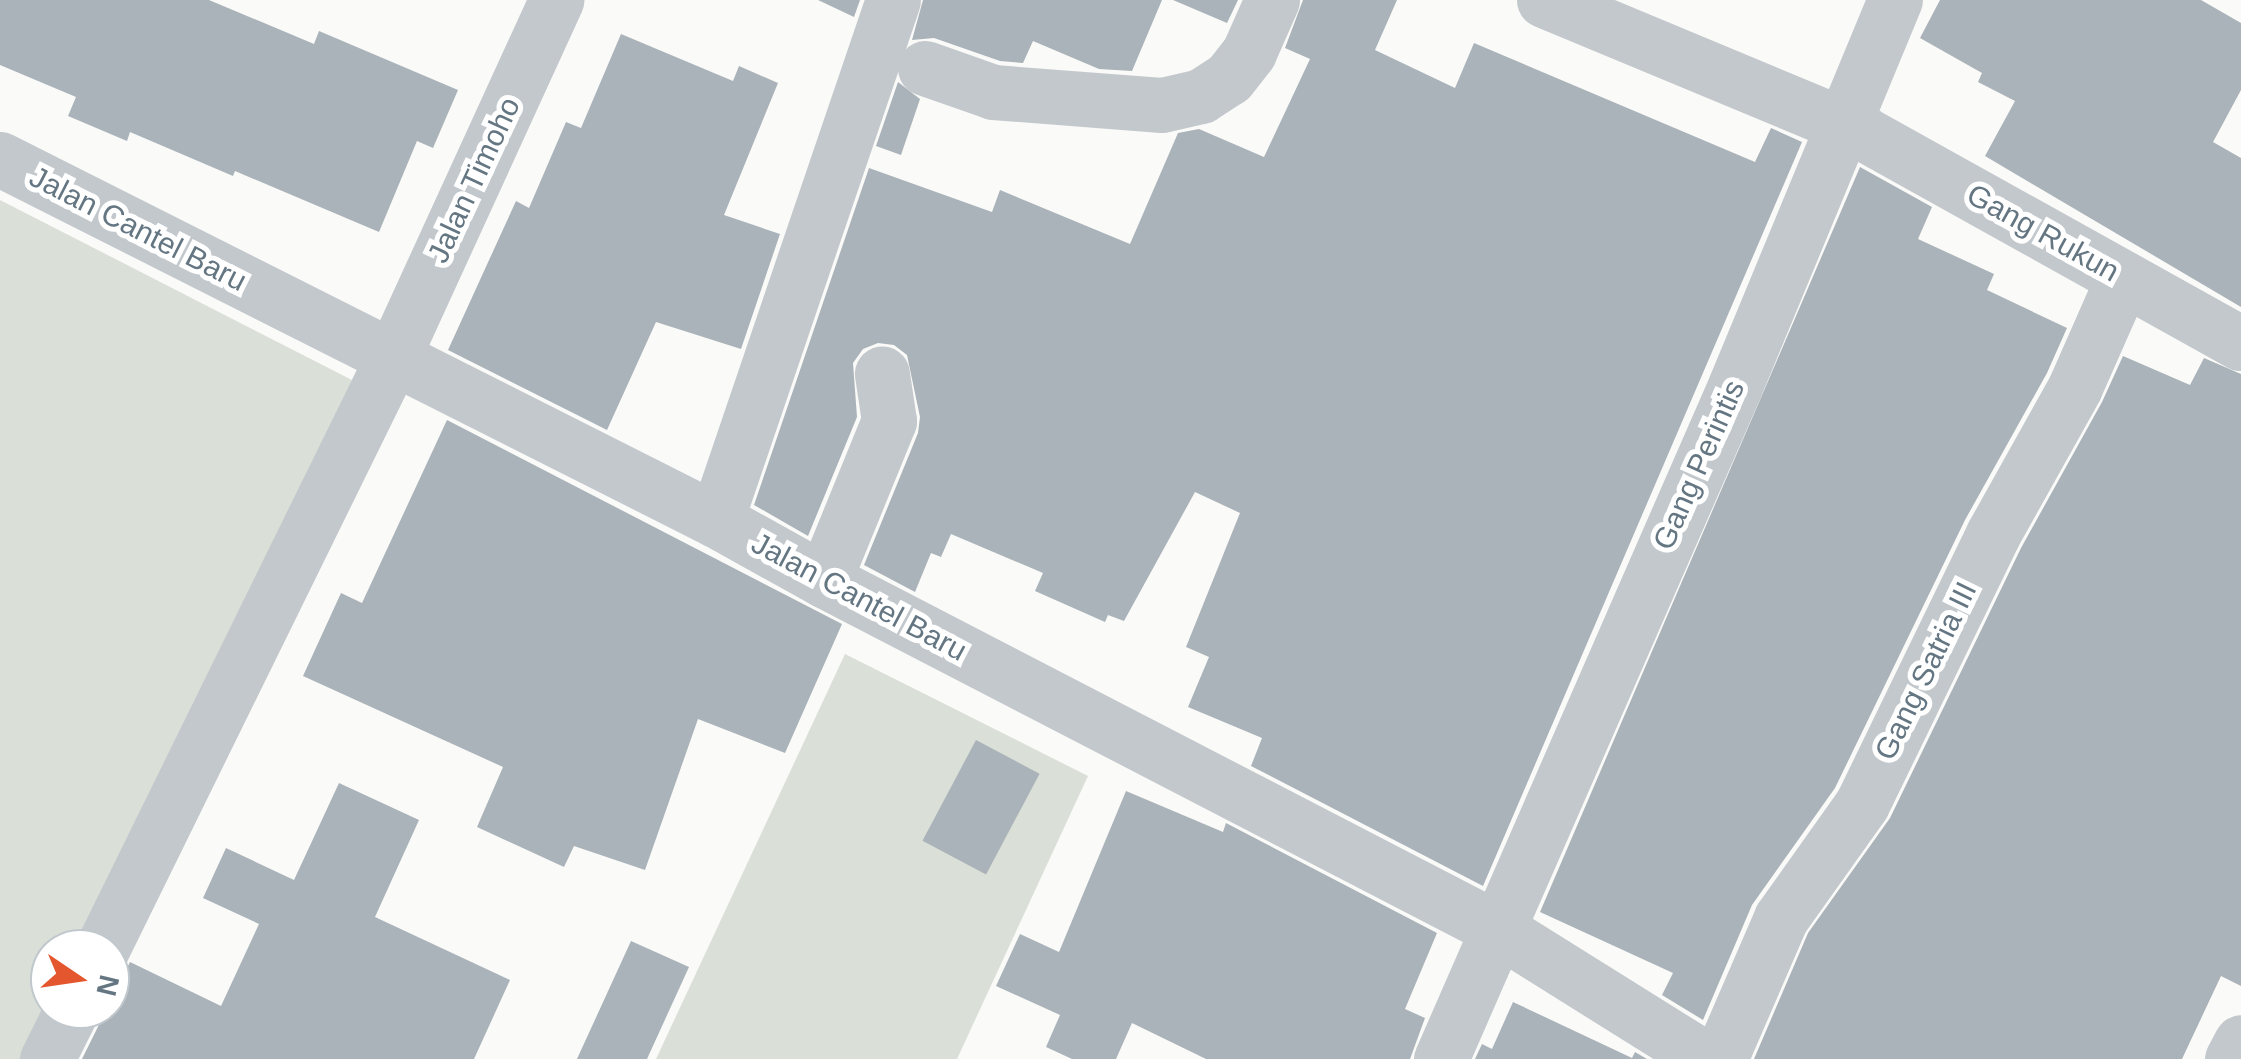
<!DOCTYPE html>
<html>
<head>
<meta charset="utf-8">
<style>
	body { margin:0 }
	#map { position:relative; width:2241px; height:1059px; overflow:hidden; background:#fafaf8; font-family:Arial,sans-serif }
	div>[style] { position:absolute }
	[style*='--x'] { left:calc(var(--x)*1px); top:calc(var(--y)*1px); width:calc(var(--w)*1px); rotate:calc(var(--a)*1deg) }
	.green>* { inset:0; background:#dadfd7 }
	.building>* { inset:0; background:#aab3b9; transform-origin:0 0 }
	.minor>* { height:55px; margin:-27.5px; padding:0 27.5px; transform-origin:27.5px; border-radius:27.5px; background:#c3c8cc }
	.tertiary>* { height:55px; margin:-27.5px; padding:0 27.5px; transform-origin:27.5px; border-radius:27.5px; background:#c3c8cc }
	span { translate:-50% -50%; white-space:nowrap; text-align:center; line-height:1.15; -webkit-text-stroke:10px #fff; paint-order:stroke }
	.street-label { font-size:30px; color:#657683 }
	.north { position:absolute; left:30px; top:929px; width:100px; height:100px; box-sizing:border-box; background:#fff; border:2px solid #c1c8cd; border-radius:50%; rotate:103deg; font-size:28px; font-weight:700; line-height:40px; text-align:center; color:#657683 }
	.north::after { content:''; display:block; margin:auto; width:35px; height:45px; background:#e4572e; clip-path:polygon(50% 0,100% 100%,50% 72%,0 100%) }
</style>
</head>
<body>
<div id="map">
	<div class="green">
		<i style="clip-path:polygon(0 200px,352px 380px,76px 949px,50px 949px,50px 1004px,23px 1059px,0 1059px)"></i>
		<i style="clip-path:polygon(845px 654px,1088px 776px,957px 1059px,656px 1059px)"></i>
	</div>
	<div class="building">
		<i style="clip-path:polygon(0 0,209px 0,314px 44px,319px 31px,458px 90px,433px 148px,417px 141px,379px 232px,235px 171px,233px 176px,130px 132px,127px 141px,68px 116px,76px 97px,0 65px)"></i>
		<i style="clip-path:polygon(818px 0,860px 0,854px 17px)"></i>
		<i style="clip-path:polygon(923px 0,1162px 0,1132px 71px,1099px 69px,1033px 41px,1023px 63px,1000px 61px,934px 38px,912px 40px)"></i>
		<i style="clip-path:polygon(1173px 0,1238px 0,1227px 23px)"></i>
		<i style="clip-path:polygon(1303px 0,1397px 0,1375px 50px,1455px 88px,1474px 43px,1755px 162px,1771px 128px,1802px 142px,1483px 886px,1251px 766px,1262px 738px,1188px 707px,1209px 657px,1186px 647px,1240px 513px,1195px 492px,1124px 621px,1108px 615px,1105px 622px,1035px 591px,1043px 573px,951px 534px,941px 557px,931px 553px,915px 592px,864px 565px,918px 433px,920px 417px,907px 355px,894px 345px,878px 343px,863px 349px,853px 363px,857px 417px,808px 536px,754px 505px,869px 168px,992px 212px,1000px 190px,1130px 244px,1178px 133px,1199px 129px,1264px 157px,1310px 59px,1285px 48px)"></i>
		<i style="clip-path:polygon(1940px 0,2201px 0,2241px 23px,2241px 90px,2213px 142px,2241px 158px,2241px 307px,1985px 156px,2015px 101px,1978px 82px,1982px 73px,1920px 38px)"></i>
		<i style="clip-path:polygon(621px 34px,733px 81px,739px 66px,778px 83px,724px 215px,780px 234px,741px 349px,656px 322px,607px 430px,448px 350px,516px 201px,529px 208px,566px 122px,581px 128px)"></i>
		<i style="clip-path:polygon(898px 82px,920px 99px,901px 155px,876px 146px)"></i>
		<i style="clip-path:polygon(1860px 167px,1932px 207px,1918px 239px,1994px 274px,1987px 290px,2067px 328px,2047px 373px,1965px 520px,1835px 788px,1752px 905px,1703px 1020px,1662px 995px,1673px 973px,1540px 912px)"></i>
		<i style="clip-path:polygon(2123px 356px,2190px 385px,2204px 358px,2241px 374px,2241px 986px,2221px 976px,2182px 1059px,1754px 1059px,1808px 933px,1890px 818px,2021px 548px,2102px 402px)"></i>
		<i style="clip-path:polygon(447px 420px,842px 624px,785px 753px,698px 719px,645px 870px,574px 846px,564px 867px,477px 827px,503px 767px,303px 676px,341px 593px,362px 603px)"></i>
		<i style="left:976px;top:740px;width:72px;height:114px;rotate:28deg"></i>
		<i style="clip-path:polygon(339px 783px,419px 820px,375px 917px,510px 980px,474px 1059px,82px 1059px,130px 962px,221px 1006px,259px 924px,203px 898px,226px 848px,294px 880px)"></i>
		<i style="clip-path:polygon(1126px 791px,1223px 832px,1226px 823px,1437px 933px,1405px 1009px,1425px 1018px,1410px 1059px,1206px 1059px,1132px 1023px,1116px 1059px,1072px 1059px,1046px 1047px,1060px 1015px,996px 986px,1020px 934px,1059px 952px)"></i>
		<i style="clip-path:polygon(631px 941px,689px 967px,647px 1059px,577px 1059px)"></i>
		<i style="clip-path:polygon(1513px 1002px,1632px 1058px,1635px 1052px,1647px 1059px,1475px 1059px,1482px 1044px,1492px 1049px)"></i>
	</div>
	<div class="minor">
		<i style="--x:1544;--y:0;--w:346;--a:22.6"></i>
		<i style="--x:1863;--y:133;--w:432;--a:29.1"></i>
		<i style="--x:925;--y:68;--w:72;--a:19.4"></i>
		<i style="--x:993;--y:92;--w:169;--a:4.4"></i>
		<i style="--x:1162;--y:105;--w:40;--a:-13"></i>
		<i style="--x:1201;--y:96;--w:33;--a:-33"></i>
		<i style="--x:1229;--y:78;--w:33;--a:-52"></i>
		<i style="--x:1249;--y:52;--w:57;--a:-66.1"></i>
		<i style="--x:716;--y:520;--w:549;--a:-71.2"></i>
		<i style="--x:824;--y:580;--w:172;--a:-67.8"></i>
		<i style="--x:889;--y:421;--w:48;--a:-98.5"></i>
		<i style="--x:102;--y:949;--w:657;--a:-63.82"></i>
		<i style="--x:47;--y:1059;--w:56;--a:-63.4"></i>
		<i style="--x:1441;--y:1059;--w:734;--a:-66.4"></i>
		<i style="--x:1735;--y:386;--w:418;--a:-67.5"></i>
		<i style="--x:1720;--y:1059;--w:154;--a:-66.6"></i>
		<i style="--x:1781;--y:918;--w:140;--a:-54.6"></i>
		<i style="--x:1862;--y:804;--w:300;--a:-64.1"></i>
		<i style="--x:1993;--y:534;--w:168;--a:-60.8"></i>
		<i style="--x:2075;--y:387;--w:119;--a:-66.2"></i>
		<i style="--x:2232;--y:1059;--w:19;--a:-62"></i>
	</div>
	<div class="tertiary">
		<i style="--x:0;--y:159;--w:802;--a:26.76"></i>
		<i style="--x:716;--y:520;--w:124;--a:29.1"></i>
		<i style="--x:824;--y:580;--w:757;--a:27.38"></i>
		<i style="--x:1496;--y:928;--w:248;--a:32"></i>
		<i style="--x:392;--y:359;--w:395;--a:-65.4"></i>
	</div>
	<div class="street-label">
		<span style="left:474px;top:180px;rotate:-65deg">Jalan Timoho</span>
		<span style="left:138px;top:229px;rotate:27deg">Jalan Cantel Baru</span>
		<span style="left:2043px;top:233px;rotate:29deg">Gang Rukun</span>
		<span style="left:1699px;top:465px;rotate:-66deg">Gang Perintis</span>
		<span style="left:859px;top:597px;rotate:28deg">Jalan Cantel Baru</span>
		<span style="left:1926px;top:671px;rotate:-64deg">Gang Satria III</span>
	</div>
	<div class="north">N</div>
</div>
</body>
</html>
